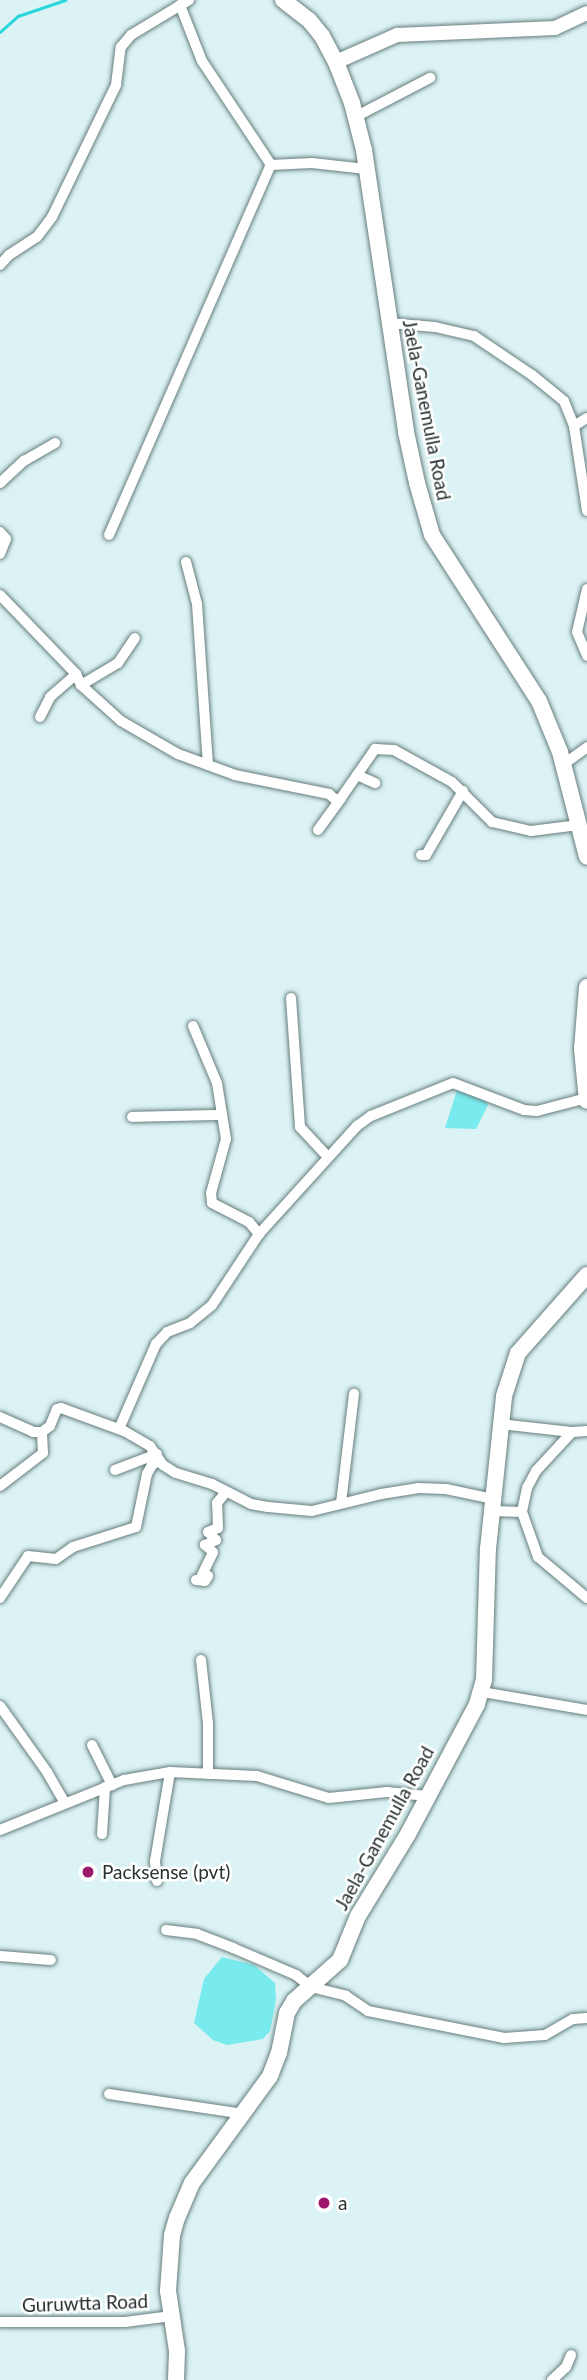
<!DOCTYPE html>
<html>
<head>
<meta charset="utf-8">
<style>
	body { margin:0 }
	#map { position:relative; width:587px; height:2380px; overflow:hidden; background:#dbf3f4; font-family:Lato,sans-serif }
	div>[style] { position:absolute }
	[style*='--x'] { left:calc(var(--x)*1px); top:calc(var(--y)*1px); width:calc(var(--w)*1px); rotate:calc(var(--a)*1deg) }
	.green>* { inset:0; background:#79ebee }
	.stream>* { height:2.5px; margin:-1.25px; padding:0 1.25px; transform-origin:1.25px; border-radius:1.25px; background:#29d6db }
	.roads { filter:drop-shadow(0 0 2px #677d7d) drop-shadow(0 0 2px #677d7d) }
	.minor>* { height:10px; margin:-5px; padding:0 5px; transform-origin:5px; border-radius:5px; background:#fff }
	.tertiary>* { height:14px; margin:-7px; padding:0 7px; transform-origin:7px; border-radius:7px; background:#fff }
	.secondary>* { height:16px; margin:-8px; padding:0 8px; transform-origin:8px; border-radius:8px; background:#fff }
	.dots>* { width:19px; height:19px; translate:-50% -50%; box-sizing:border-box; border:4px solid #fff; border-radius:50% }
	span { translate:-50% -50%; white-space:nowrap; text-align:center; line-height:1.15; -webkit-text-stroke:5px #fff; paint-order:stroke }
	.street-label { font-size:19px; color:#273131 }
	.poi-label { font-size:19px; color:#273131 }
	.left { translate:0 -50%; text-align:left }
</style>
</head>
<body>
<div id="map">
	<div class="green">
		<i style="clip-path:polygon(457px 1090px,486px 1101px,488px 1105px,476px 1129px,445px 1128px)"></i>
		<i style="clip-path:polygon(222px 1957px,254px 1965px,275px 1983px,276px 2000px,270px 2031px,263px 2039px,227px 2045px,213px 2040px,194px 2023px,204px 1979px)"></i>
	</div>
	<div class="stream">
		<i style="--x:0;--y:32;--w:24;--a:-42"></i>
		<i style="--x:18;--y:16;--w:50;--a:-18.8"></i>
	</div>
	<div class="roads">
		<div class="minor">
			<i style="--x:180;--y:5;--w:60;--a:68.6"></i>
			<i style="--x:202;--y:61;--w:125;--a:56.4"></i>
			<i style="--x:355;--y:117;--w:85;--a:-27.5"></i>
			<i style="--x:0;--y:265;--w:13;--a:-48"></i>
			<i style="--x:9;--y:255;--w:33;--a:-33"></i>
			<i style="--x:37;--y:237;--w:25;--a:-53"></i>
			<i style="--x:52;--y:217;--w:147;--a:-64.1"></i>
			<i style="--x:116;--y:85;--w:38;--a:-83"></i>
			<i style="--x:121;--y:47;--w:16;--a:-50"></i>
			<i style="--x:131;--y:35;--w:68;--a:-31.1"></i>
			<i style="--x:388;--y:323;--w:47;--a:4.9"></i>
			<i style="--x:435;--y:327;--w:40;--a:13"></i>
			<i style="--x:474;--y:336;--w:70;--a:33.9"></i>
			<i style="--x:532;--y:375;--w:41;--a:39.1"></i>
			<i style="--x:564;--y:401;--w:27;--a:68"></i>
			<i style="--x:574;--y:426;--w:86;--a:81.3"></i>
			<i style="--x:574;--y:426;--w:15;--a:-32"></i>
			<i style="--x:0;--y:483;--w:33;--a:-43"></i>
			<i style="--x:24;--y:461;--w:36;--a:-30"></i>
			<i style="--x:0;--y:532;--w:9;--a:49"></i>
			<i style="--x:6;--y:539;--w:16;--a:112"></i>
			<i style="--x:109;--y:535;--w:404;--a:-66.4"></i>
			<i style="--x:271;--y:165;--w:41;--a:-2.8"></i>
			<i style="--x:312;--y:163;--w:54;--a:6.3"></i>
			<i style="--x:186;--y:562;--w:43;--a:75.3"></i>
			<i style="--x:197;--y:604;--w:161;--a:86.1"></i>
			<i style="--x:587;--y:589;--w:44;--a:103.1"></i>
			<i style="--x:577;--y:632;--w:26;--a:67"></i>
			<i style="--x:0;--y:595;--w:110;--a:46.1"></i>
			<i style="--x:76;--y:674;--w:12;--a:66"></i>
			<i style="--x:81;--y:685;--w:54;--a:42"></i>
			<i style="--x:121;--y:721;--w:66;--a:30.1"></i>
			<i style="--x:178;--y:754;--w:61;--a:20.2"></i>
			<i style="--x:235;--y:775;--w:96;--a:11.4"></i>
			<i style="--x:329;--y:794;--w:9;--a:41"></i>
			<i style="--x:336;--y:800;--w:5;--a:-22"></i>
			<i style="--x:341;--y:798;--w:60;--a:-55.2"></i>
			<i style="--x:375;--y:749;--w:19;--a:3"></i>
			<i style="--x:394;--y:750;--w:66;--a:28.9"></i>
			<i style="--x:452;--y:782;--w:57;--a:45"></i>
			<i style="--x:492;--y:822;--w:40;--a:13"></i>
			<i style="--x:531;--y:831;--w:48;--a:-7.1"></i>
			<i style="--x:81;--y:685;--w:43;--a:-30.7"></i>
			<i style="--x:118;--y:663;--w:30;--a:-56"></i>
			<i style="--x:40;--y:717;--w:22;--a:-63"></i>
			<i style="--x:50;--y:697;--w:35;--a:-41"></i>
			<i style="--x:564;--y:764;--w:29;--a:-36"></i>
			<i style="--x:357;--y:775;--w:20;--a:24"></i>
			<i style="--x:318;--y:830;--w:39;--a:-54"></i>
			<i style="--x:421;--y:855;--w:5;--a:0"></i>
			<i style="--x:426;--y:855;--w:74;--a:-60"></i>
			<i style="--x:291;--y:998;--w:129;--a:86"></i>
			<i style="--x:300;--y:1127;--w:41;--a:47"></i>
			<i style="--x:193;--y:1026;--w:62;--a:67.2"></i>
			<i style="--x:217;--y:1083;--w:57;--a:80.9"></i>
			<i style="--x:226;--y:1139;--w:56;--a:105.5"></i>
			<i style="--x:211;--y:1193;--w:10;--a:84"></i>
			<i style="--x:212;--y:1203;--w:42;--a:27.2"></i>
			<i style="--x:249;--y:1222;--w:16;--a:50"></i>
			<i style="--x:132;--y:1117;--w:90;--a:-1.3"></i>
			<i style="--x:0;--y:1417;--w:36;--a:24"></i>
			<i style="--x:33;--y:1432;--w:9;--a:0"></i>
			<i style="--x:42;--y:1432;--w:10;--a:-37"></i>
			<i style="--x:50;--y:1426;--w:18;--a:-68"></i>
			<i style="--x:57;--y:1409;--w:4;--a:-14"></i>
			<i style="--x:61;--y:1408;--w:67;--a:20.1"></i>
			<i style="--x:124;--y:1431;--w:30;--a:30"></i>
			<i style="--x:150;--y:1446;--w:23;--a:56"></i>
			<i style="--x:163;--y:1465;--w:15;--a:32"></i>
			<i style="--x:176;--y:1473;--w:38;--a:17"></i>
			<i style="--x:212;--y:1484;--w:44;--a:27.1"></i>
			<i style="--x:251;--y:1504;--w:17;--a:10"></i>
			<i style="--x:268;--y:1507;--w:44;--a:5.2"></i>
			<i style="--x:312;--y:1511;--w:71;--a:-13.8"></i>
			<i style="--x:381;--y:1494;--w:37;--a:-9"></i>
			<i style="--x:418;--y:1488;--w:28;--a:2"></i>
			<i style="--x:446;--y:1489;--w:49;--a:11.8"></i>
			<i style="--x:499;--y:1424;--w:73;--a:6.3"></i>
			<i style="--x:572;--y:1432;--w:15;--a:-4"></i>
			<i style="--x:119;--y:1429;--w:93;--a:-66.5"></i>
			<i style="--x:156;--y:1344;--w:16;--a:-47"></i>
			<i style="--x:167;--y:1332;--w:25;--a:-21"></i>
			<i style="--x:190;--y:1323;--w:28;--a:-39"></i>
			<i style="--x:212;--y:1305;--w:85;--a:-56.5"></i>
			<i style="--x:259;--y:1234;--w:146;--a:-47.8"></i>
			<i style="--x:357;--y:1126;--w:17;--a:-36"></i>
			<i style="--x:371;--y:1116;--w:88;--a:-21.9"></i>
			<i style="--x:453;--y:1083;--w:76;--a:20.8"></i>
			<i style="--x:524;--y:1110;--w:13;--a:4"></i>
			<i style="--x:537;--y:1111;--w:52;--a:-14.6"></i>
			<i style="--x:572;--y:1432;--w:53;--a:132.7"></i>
			<i style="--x:536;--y:1471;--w:19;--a:118"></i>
			<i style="--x:527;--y:1488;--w:25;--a:102"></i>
			<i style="--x:522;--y:1512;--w:48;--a:70.4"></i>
			<i style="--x:538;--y:1557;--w:64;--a:39.9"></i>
			<i style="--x:115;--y:1470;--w:45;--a:-20.9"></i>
			<i style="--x:0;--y:1486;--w:54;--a:-37.5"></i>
			<i style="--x:43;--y:1453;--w:21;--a:-93"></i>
			<i style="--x:341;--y:1503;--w:110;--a:-83.2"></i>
			<i style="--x:493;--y:1511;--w:29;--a:2"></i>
			<i style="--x:196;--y:1580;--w:9;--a:6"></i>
			<i style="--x:205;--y:1581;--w:6;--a:-59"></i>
			<i style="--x:208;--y:1576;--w:6;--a:-171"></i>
			<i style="--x:202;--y:1575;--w:25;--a:-64"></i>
			<i style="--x:213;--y:1552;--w:11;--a:-139"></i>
			<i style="--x:205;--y:1545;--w:12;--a:-24"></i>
			<i style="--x:216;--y:1540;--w:11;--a:-135"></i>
			<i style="--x:208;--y:1532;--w:11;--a:-22"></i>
			<i style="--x:218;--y:1528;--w:25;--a:-92"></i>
			<i style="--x:217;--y:1503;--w:14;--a:-51"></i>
			<i style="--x:0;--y:1598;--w:50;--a:-56.3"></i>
			<i style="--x:28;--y:1556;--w:28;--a:6"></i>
			<i style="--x:56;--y:1559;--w:21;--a:-35"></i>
			<i style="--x:73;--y:1547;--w:66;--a:-17.6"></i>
			<i style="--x:136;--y:1527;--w:54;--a:-78.3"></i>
			<i style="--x:147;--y:1474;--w:10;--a:-61"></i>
			<i style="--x:152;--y:1465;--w:8;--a:-30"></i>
			<i style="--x:201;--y:1660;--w:63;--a:83.7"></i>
			<i style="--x:208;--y:1723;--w:51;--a:90"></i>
			<i style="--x:482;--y:1692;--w:107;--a:9.7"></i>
			<i style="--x:0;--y:1706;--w:81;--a:54.5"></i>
			<i style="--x:47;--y:1772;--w:36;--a:60"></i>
			<i style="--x:92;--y:1745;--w:45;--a:63.4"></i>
			<i style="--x:0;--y:1830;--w:134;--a:-22"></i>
			<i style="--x:124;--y:1780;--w:47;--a:-9.9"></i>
			<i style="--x:170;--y:1772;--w:87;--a:2.6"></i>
			<i style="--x:257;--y:1776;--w:75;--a:17"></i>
			<i style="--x:329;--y:1798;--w:58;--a:-5.9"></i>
			<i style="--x:387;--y:1792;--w:40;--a:5.7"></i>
			<i style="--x:102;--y:1834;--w:47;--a:-86.3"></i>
			<i style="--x:157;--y:1881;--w:20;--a:-96"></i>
			<i style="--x:155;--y:1861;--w:90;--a:-80.4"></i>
			<i style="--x:166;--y:1930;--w:31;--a:7"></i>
			<i style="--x:197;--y:1934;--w:39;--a:21"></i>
			<i style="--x:233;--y:1948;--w:69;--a:23.2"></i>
			<i style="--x:296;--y:1975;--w:19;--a:39"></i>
			<i style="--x:311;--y:1987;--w:36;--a:14"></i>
			<i style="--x:346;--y:1996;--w:27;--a:34"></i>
			<i style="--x:368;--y:2011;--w:139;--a:11.2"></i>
			<i style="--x:504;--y:2038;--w:41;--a:-4.2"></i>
			<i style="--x:545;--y:2035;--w:32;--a:-30"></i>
			<i style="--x:573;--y:2019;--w:14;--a:-4"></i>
			<i style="--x:0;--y:1956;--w:51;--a:4.5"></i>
			<i style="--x:109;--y:2094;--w:136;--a:8.4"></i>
			<i style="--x:0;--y:2322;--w:125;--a:0"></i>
			<i style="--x:125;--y:2322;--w:47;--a:-7.3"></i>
			<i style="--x:552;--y:2380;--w:19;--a:-43"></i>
			<i style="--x:566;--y:2367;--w:13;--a:-67"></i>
		</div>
		<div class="tertiary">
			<i style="--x:336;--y:62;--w:67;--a:-23.9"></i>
			<i style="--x:397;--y:35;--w:158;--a:-2.5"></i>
			<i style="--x:555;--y:28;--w:35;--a:-25"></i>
		</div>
		<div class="secondary">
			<i style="--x:283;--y:0;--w:33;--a:38"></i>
			<i style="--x:309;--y:20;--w:21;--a:51"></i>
			<i style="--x:322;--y:36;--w:30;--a:62"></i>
			<i style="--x:336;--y:62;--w:44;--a:68.7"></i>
			<i style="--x:352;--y:103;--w:49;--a:75.7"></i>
			<i style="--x:364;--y:150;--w:285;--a:81.5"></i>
			<i style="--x:406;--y:432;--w:52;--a:77.8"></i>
			<i style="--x:417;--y:483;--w:54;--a:73.9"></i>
			<i style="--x:432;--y:535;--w:197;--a:57.2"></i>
			<i style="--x:539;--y:701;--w:55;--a:67.6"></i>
			<i style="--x:560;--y:752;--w:108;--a:75.6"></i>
			<i style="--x:587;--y:987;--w:62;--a:94.6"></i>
			<i style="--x:582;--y:1049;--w:52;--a:84.5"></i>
			<i style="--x:176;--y:2380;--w:29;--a:-88"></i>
			<i style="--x:177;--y:2351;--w:61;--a:-98.5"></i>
			<i style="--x:168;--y:2291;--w:56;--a:-85.9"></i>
			<i style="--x:172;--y:2235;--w:18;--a:-74"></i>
			<i style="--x:177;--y:2218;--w:38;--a:-67"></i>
			<i style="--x:192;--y:2183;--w:132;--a:-53.9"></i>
			<i style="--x:270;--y:2076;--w:25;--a:-69"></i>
			<i style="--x:279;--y:2053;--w:41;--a:-78.7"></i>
			<i style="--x:287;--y:2013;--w:14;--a:-60"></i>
			<i style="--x:294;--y:2001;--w:62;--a:-41.7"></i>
			<i style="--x:340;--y:1960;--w:48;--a:-67.8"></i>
			<i style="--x:358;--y:1916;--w:96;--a:-58.6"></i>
			<i style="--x:408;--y:1834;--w:147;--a:-62"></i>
			<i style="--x:477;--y:1704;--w:25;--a:-74"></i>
			<i style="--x:484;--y:1680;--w:131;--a:-88.3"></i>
			<i style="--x:488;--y:1549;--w:154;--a:-84"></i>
			<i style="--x:504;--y:1396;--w:45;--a:-72"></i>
			<i style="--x:518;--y:1353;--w:104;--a:-48.5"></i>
		</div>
	</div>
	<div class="dots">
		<i style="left:88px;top:1872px;background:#9b186c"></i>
		<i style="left:324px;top:2203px;background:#9b186c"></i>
	</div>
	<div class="street-label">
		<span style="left:427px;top:410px;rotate:79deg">Jaela-Ganemulla Road</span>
		<span style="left:384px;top:1828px;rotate:-61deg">Jaela-Ganemulla Road</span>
		<span style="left:85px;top:2303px;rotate:-2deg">Guruwtta Road</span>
	</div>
	<div class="poi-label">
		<span class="left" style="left:102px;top:1872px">Packsense (pvt)</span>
		<span class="left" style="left:338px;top:2203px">a</span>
	</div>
</div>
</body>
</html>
